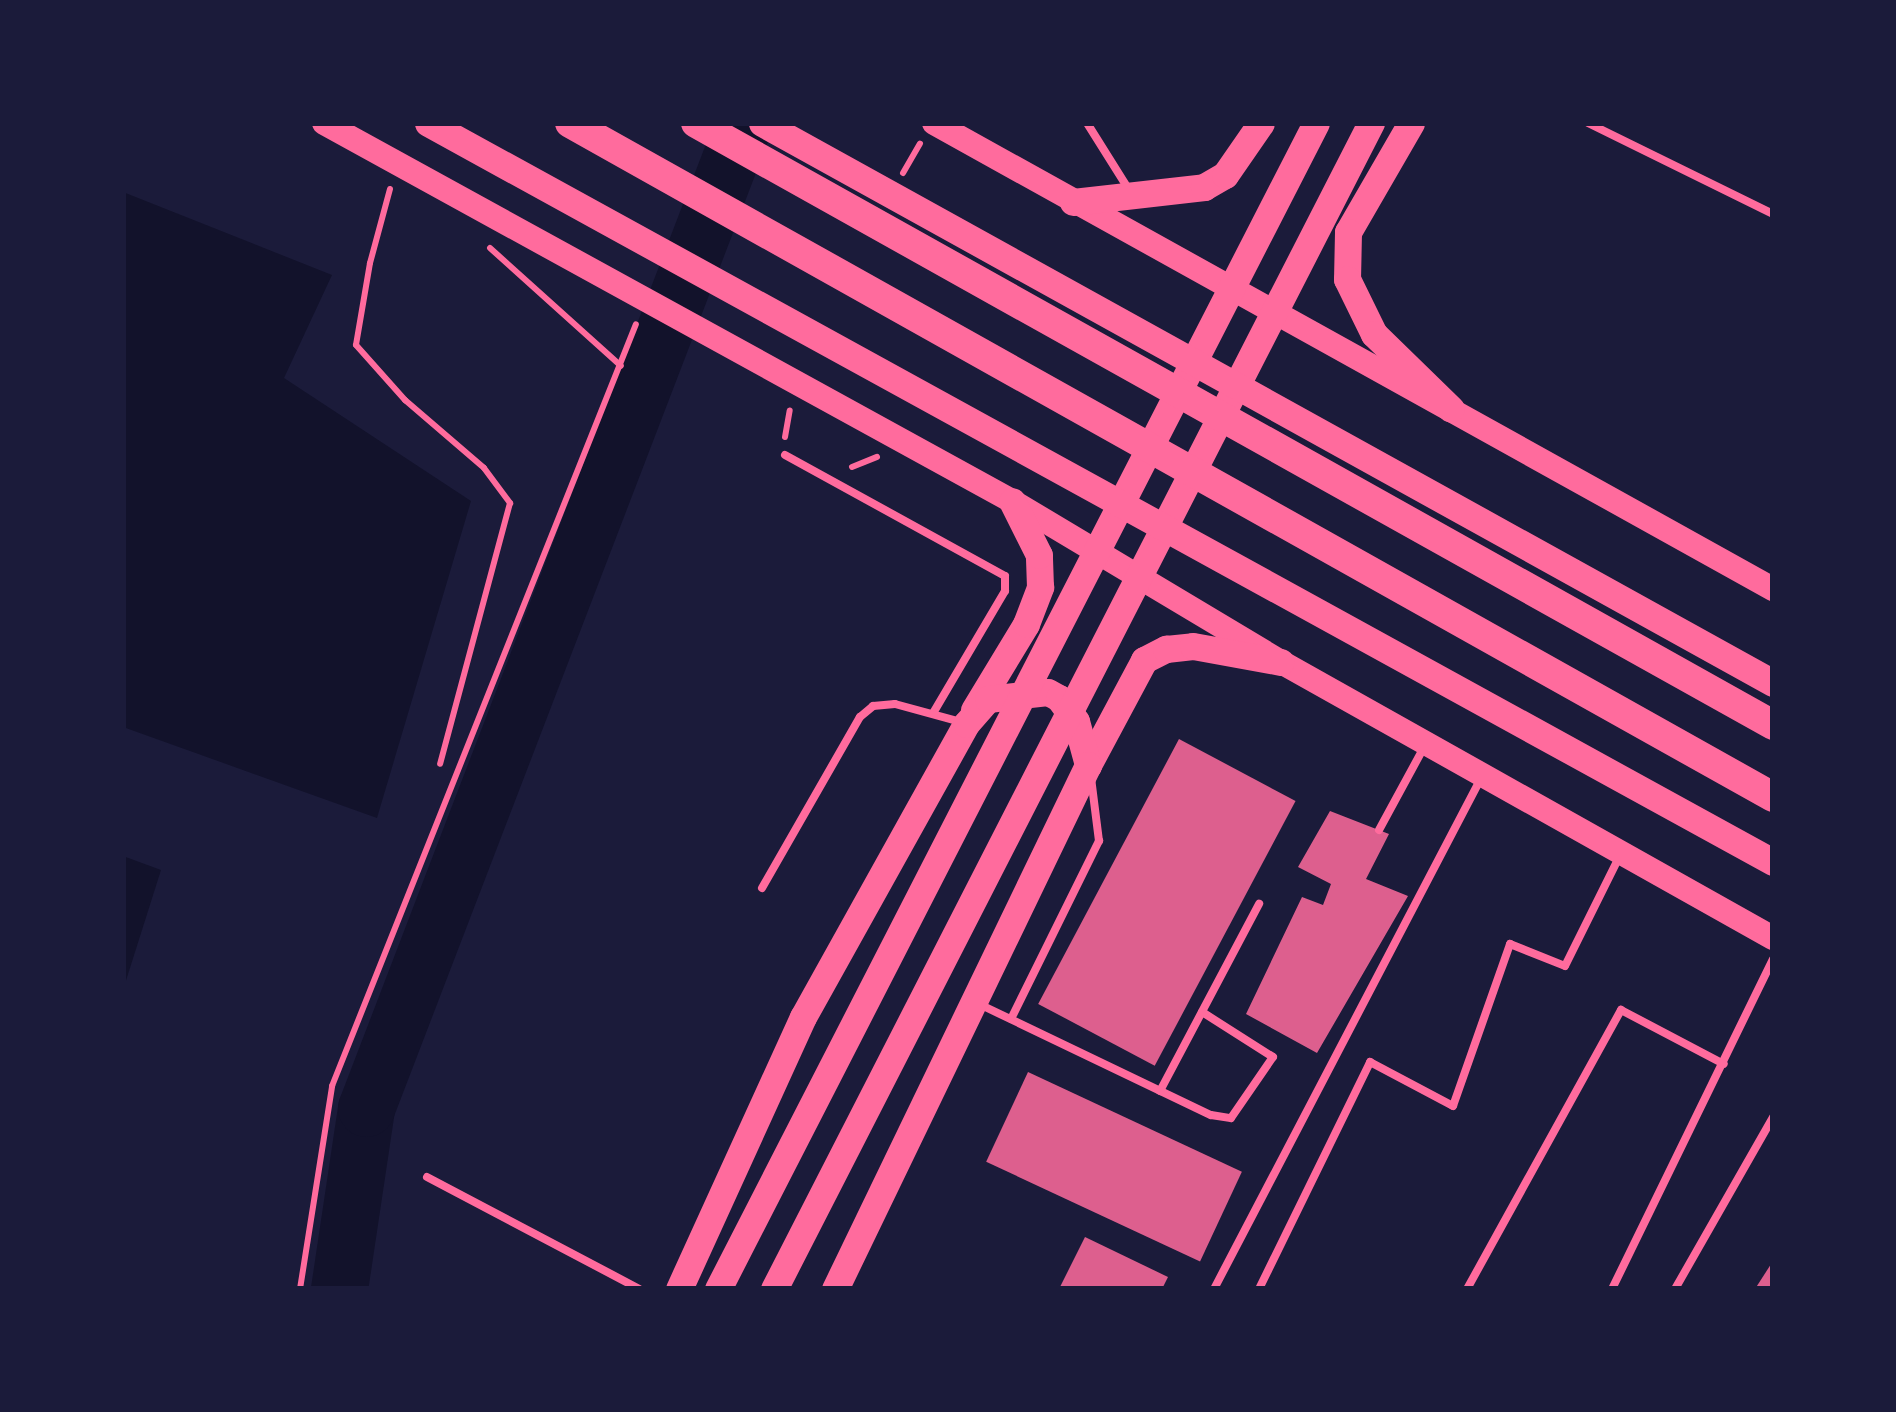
<!DOCTYPE html>
<html>
<head>
<meta charset="utf-8">
<style>
	body { margin:0 }
	#map { position:relative; width:1896px; height:1412px; overflow:hidden; background:#1b1b3a; font-family:Barlow,sans-serif }
	div>[style] { position:absolute }
	[style*='--x'] { left:calc(var(--x)*1px); top:calc(var(--y)*1px); width:calc(var(--w)*1px); rotate:calc(var(--a)*1deg) }
	.water>* { inset:0; background:#12122b }
	.river>* { height:57px; margin:-28.5px; padding:0 28.5px; transform-origin:28.5px; border-radius:28.5px; background:#12122b }
	.building>* { inset:0; background:#dd5f8e; transform-origin:0 0 }
	.path>* { height:6px; margin:-3px; padding:0 3px; transform-origin:3px; border-radius:3px; background:#ff6b9d }
	.service>* { height:8px; margin:-4px; padding:0 4px; transform-origin:4px; border-radius:4px; background:#ff6b9d }
	.secondary>* { height:24px; margin:-12px; padding:0 12px; transform-origin:12px; border-radius:12px; background:#ff6b9d }
	.primary>* { height:27px; margin:-13.5px; padding:0 13.5px; transform-origin:13.5px; border-radius:13.5px; background:#ff6b9d }
	.trunk>* { height:27px; margin:-13.5px; padding:0 13.5px; transform-origin:13.5px; border-radius:13.5px; background:#ff6b9d }
	.motorway>* { height:30px; margin:-15px; padding:0 15px; transform-origin:15px; border-radius:15px; background:#ff6b9d }
	span { translate:-50% -50%; white-space:nowrap; text-align:center; line-height:1.15; -webkit-text-stroke:9px #1b1b3a; paint-order:stroke }
	.frame { position:absolute; inset:0; border:126px solid #1b1b3a; pointer-events:none }
</style>
</head>
<body>
<div id="map">
	<div class="water">
		<i style="clip-path:polygon(123px 192px,332px 275px,284px 378px,471px 501px,377px 818px,123px 727px)"></i>
		<i style="clip-path:polygon(123px 856px,161px 870px,123px 990px)"></i>
	</div>
	<div class="river">
		<i style="--x:339;--y:1289;--w:183;--a:-81.5"></i>
		<i style="--x:366;--y:1108;--w:1055;--a:-69.01"></i>
	</div>
	<div class="building">
		<i style="left:1179px;top:739px;width:132px;height:300px;rotate:28deg"></i>
		<i style="clip-path:polygon(1330px 811px,1389px 834px,1366px 879px,1408px 896px,1317px 1053px,1246px 1014px,1302px 897px,1323px 905px,1331px 884px,1298px 867px)"></i>
		<i style="left:1028px;top:1072px;width:236px;height:99px;rotate:25deg"></i>
		<i style="clip-path:polygon(1085px 1237px,1168px 1277px,1162px 1289px,1059px 1289px)"></i>
		<i style="clip-path:polygon(1773px 1261px,1773px 1289px,1755px 1289px)"></i>
	</div>
	<div class="path">
		<i style="--x:903;--y:173;--w:34;--a:-60"></i>
		<i style="--x:390;--y:189;--w:77;--a:105.1"></i>
		<i style="--x:370;--y:263;--w:83;--a:99.7"></i>
		<i style="--x:356;--y:345;--w:74;--a:48.3"></i>
		<i style="--x:405;--y:400;--w:104;--a:40.7"></i>
		<i style="--x:484;--y:468;--w:44;--a:53.4"></i>
		<i style="--x:510;--y:503;--w:270;--a:105"></i>
		<i style="--x:490;--y:248;--w:176;--a:42"></i>
		<i style="--x:785;--y:437;--w:27;--a:-80"></i>
		<i style="--x:852;--y:467;--w:27;--a:-22"></i>
		<i style="--x:300;--y:1289;--w:206;--a:-81"></i>
		<i style="--x:332;--y:1086;--w:820;--a:-68.25"></i>
	</div>
	<div class="service">
		<i style="--x:1087;--y:123;--w:79;--a:57.9"></i>
		<i style="--x:1588;--y:123;--w:206;--a:26.2"></i>
		<i style="--x:785;--y:455;--w:251;--a:28.8"></i>
		<i style="--x:1005;--y:576;--w:15;--a:90"></i>
		<i style="--x:1005;--y:591;--w:142;--a:120.5"></i>
		<i style="--x:1379;--y:830;--w:94;--a:-61.5"></i>
		<i style="--x:762;--y:888;--w:197;--a:-60.2"></i>
		<i style="--x:860;--y:717;--w:17;--a:-40"></i>
		<i style="--x:873;--y:706;--w:22;--a:-5"></i>
		<i style="--x:895;--y:704;--w:68;--a:15.3"></i>
		<i style="--x:979;--y:1004;--w:257;--a:25.6"></i>
		<i style="--x:1211;--y:1115;--w:20;--a:9"></i>
		<i style="--x:1231;--y:1118;--w:74;--a:-55.5"></i>
		<i style="--x:1273;--y:1057;--w:84;--a:-147.6"></i>
		<i style="--x:1011;--y:1019;--w:199;--a:-63.7"></i>
		<i style="--x:1099;--y:841;--w:64;--a:-97.2"></i>
		<i style="--x:1160;--y:1091;--w:212;--a:-62.1"></i>
		<i style="--x:427;--y:1177;--w:240;--a:27.8"></i>
		<i style="--x:1214;--y:1289;--w:574;--a:-62.41"></i>
		<i style="--x:1259;--y:1289;--w:253;--a:-63.9"></i>
		<i style="--x:1370;--y:1062;--w:94;--a:27.9"></i>
		<i style="--x:1453;--y:1106;--w:172;--a:-70.6"></i>
		<i style="--x:1510;--y:944;--w:59;--a:21.8"></i>
		<i style="--x:1565;--y:966;--w:124;--a:-63.6"></i>
		<i style="--x:1467;--y:1289;--w:319;--a:-61.1"></i>
		<i style="--x:1621;--y:1010;--w:116;--a:27.7"></i>
		<i style="--x:1612;--y:1289;--w:367;--a:-64"></i>
		<i style="--x:1675;--y:1289;--w:198;--a:-60.3"></i>
	</div>
	<div class="secondary">
		<i style="--x:324;--y:123;--w:785;--a:28.79"></i>
		<i style="--x:1012;--y:501;--w:313;--a:30.9"></i>
		<i style="--x:1281;--y:662;--w:564;--a:29.29"></i>
		<i style="--x:934;--y:123;--w:960;--a:29.05"></i>
	</div>
	<div class="primary">
		<i style="--x:1411;--y:123;--w:126;--a:120"></i>
		<i style="--x:1348;--y:232;--w:47;--a:91.2"></i>
		<i style="--x:1347;--y:279;--w:61;--a:63.9"></i>
		<i style="--x:1374;--y:334;--w:107;--a:44.2"></i>
		<i style="--x:1073;--y:202;--w:132;--a:-6.5"></i>
		<i style="--x:1204;--y:187;--w:24;--a:-30"></i>
		<i style="--x:1225;--y:175;--w:63;--a:-55.3"></i>
		<i style="--x:974;--y:710;--w:100;--a:-58.8"></i>
		<i style="--x:1026;--y:624;--w:40;--a:-69"></i>
		<i style="--x:1040;--y:587;--w:32;--a:-92"></i>
		<i style="--x:1039;--y:555;--w:60;--a:-116.6"></i>
		<i style="--x:1088;--y:765;--w:119;--a:-61.9"></i>
		<i style="--x:1144;--y:660;--w:25;--a:-27"></i>
		<i style="--x:1166;--y:649;--w:27;--a:-6"></i>
		<i style="--x:1193;--y:646;--w:89;--a:10.3"></i>
		<i style="--x:679;--y:1289;--w:299;--a:-65.5"></i>
		<i style="--x:803;--y:1017;--w:335;--a:-60.9"></i>
		<i style="--x:966;--y:724;--w:33;--a:-49"></i>
		<i style="--x:988;--y:699;--w:60;--a:-6.7"></i>
		<i style="--x:1048;--y:692;--w:13;--a:29"></i>
		<i style="--x:1059;--y:698;--w:29;--a:54"></i>
		<i style="--x:1076;--y:721;--w:46;--a:74.7"></i>
		<i style="--x:1088;--y:765;--w:582;--a:115.77"></i>
		<i style="--x:718;--y:1289;--w:1310;--a:-62.85"></i>
		<i style="--x:774;--y:1289;--w:1310;--a:-62.89"></i>
	</div>
	<div class="trunk">
		<i style="--x:428;--y:123;--w:1535;--a:28.79"></i>
		<i style="--x:762;--y:123;--w:1156;--a:28.98"></i>
	</div>
	<div class="motorway">
		<i style="--x:570;--y:123;--w:1379;--a:29.26"></i>
		<i style="--x:696;--y:123;--w:1234;--a:29.2"></i>
	</div>
	<div class="frame"></div>
</div>
</body>
</html>
